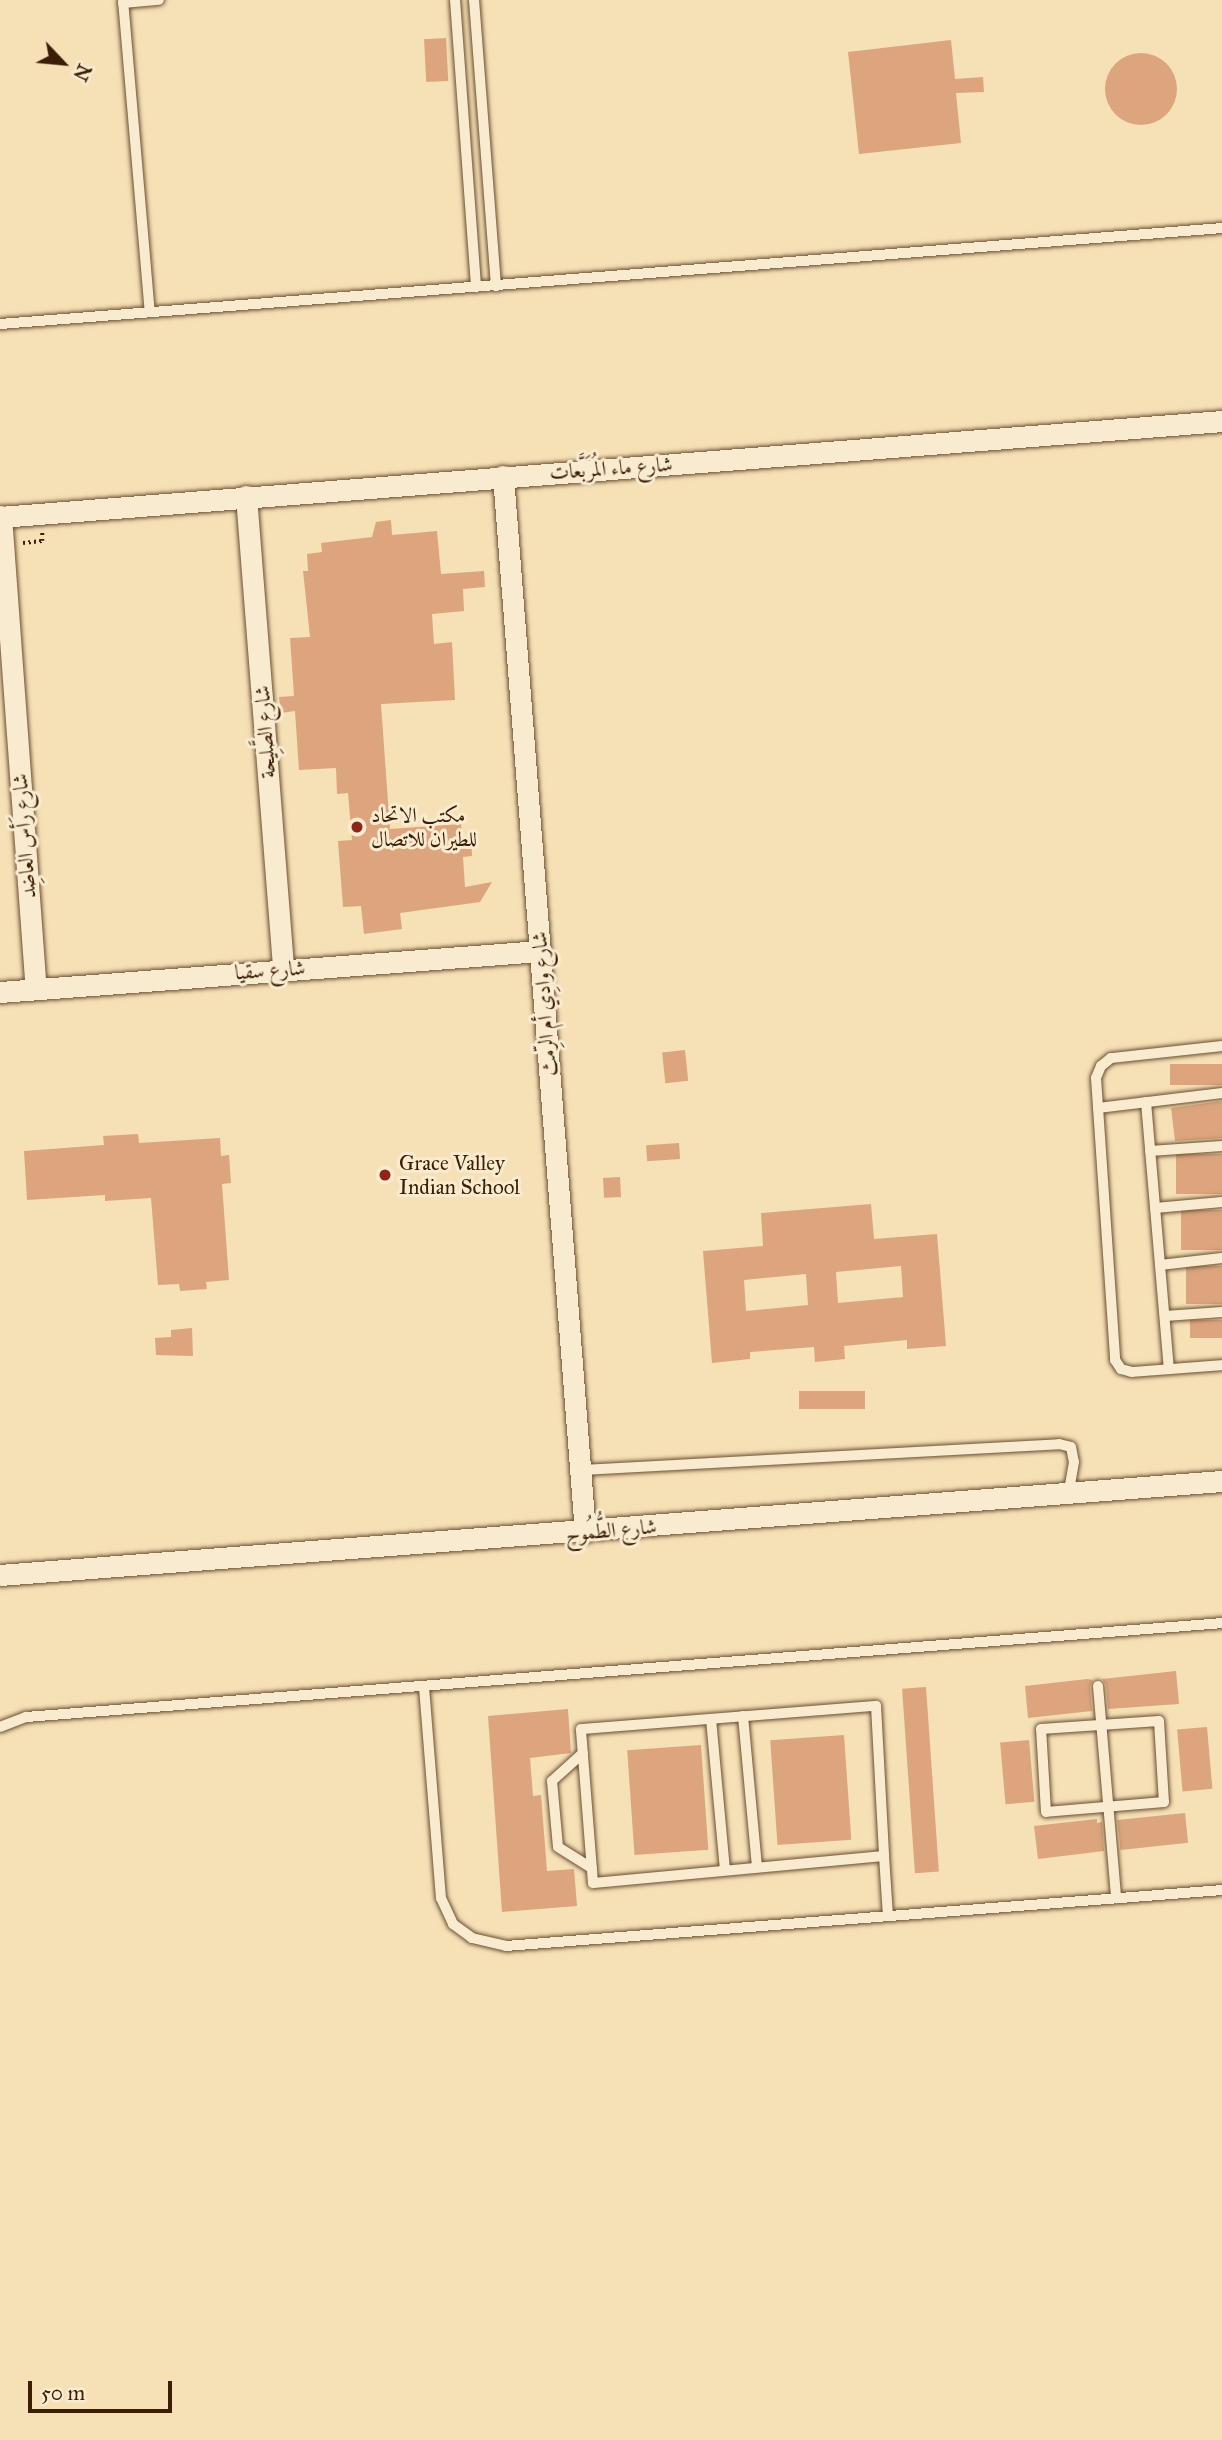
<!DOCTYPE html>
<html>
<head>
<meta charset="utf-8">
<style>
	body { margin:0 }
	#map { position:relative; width:1222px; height:2440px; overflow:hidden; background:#f6e0b6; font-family:"IM FELL Great Primer",Amiri,serif }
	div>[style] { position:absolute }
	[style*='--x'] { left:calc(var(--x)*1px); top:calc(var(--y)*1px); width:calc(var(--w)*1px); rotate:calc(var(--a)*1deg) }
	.building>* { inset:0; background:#dca57e; transform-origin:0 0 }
	.round { border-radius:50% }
	.path>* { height:3.5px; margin-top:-1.75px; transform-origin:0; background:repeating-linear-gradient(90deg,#3c1d05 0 2px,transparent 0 5.5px) }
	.roads { filter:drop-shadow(0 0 2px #6a4e31) drop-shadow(0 0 2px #6a4e31) }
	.service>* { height:10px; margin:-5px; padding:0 5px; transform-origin:5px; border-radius:5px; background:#f9ebd0 }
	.minor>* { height:21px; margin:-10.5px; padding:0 10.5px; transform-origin:10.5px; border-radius:10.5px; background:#f9ebd0 }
	.dots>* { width:19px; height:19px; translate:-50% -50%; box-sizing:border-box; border:4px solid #f9ebd0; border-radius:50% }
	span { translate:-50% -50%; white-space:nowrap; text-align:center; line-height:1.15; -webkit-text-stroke:6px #f9ebd0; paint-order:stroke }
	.street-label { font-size:21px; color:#3c1d05 }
	.poi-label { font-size:21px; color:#3c1d05 }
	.left { translate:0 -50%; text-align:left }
	.north { position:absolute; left:28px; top:28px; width:70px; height:70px; -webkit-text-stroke:5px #f9ebd0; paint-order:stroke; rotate:116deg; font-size:19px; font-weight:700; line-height:28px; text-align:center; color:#3c1d05 }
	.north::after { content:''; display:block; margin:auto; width:24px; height:32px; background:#3c1d05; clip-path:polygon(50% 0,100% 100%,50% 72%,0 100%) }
	.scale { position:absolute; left:28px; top:2381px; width:144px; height:32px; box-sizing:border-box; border:4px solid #3c1d05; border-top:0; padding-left:9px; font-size:21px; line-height:24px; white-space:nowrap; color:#3c1d05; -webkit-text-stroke:5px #f9ebd0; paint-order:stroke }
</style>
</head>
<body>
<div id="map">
	<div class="building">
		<i style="left:446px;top:38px;width:43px;height:22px;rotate:87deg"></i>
		<i style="clip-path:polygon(951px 40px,955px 79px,983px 77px,984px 92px,956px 93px,961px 143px,859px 154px,848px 52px)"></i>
		<i class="round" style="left:1105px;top:53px;width:72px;height:72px"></i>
		<i style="clip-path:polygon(391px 520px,392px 535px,437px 531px,441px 574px,484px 571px,485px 587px,463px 589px,464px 611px,432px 614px,434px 644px,452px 642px,455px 700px,381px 704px,390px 829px,461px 824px,462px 837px,471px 837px,472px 856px,463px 857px,465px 887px,492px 882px,480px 902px,400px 913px,402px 929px,364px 934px,361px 906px,343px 907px,338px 841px,352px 840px,348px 793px,337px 794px,336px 768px,299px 770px,295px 711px,281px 713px,279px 697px,294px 696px,290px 638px,310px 637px,303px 571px,308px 571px,307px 554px,322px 552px,321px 543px,372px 537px,376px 522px)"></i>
		<i style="left:685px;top:1050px;width:31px;height:23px;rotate:84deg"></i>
		<i style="left:1222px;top:1064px;width:21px;height:52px;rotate:90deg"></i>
		<i style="clip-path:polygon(1222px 1101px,1222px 1138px,1175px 1141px,1171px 1108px)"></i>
		<i style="clip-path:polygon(138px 1134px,139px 1143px,220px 1138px,221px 1156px,229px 1155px,231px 1183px,222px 1184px,229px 1280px,206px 1282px,207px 1289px,180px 1291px,179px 1284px,158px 1285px,151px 1198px,105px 1201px,105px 1195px,27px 1200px,24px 1151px,104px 1145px,103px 1136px)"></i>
		<i style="left:679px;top:1143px;width:16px;height:33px;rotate:86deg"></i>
		<i style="left:1222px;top:1154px;width:40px;height:46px;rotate:90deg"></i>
		<i style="left:620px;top:1177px;width:20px;height:17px;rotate:87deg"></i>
		<i style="clip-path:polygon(evenodd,871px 1204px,874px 1239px,937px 1234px,946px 1346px,907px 1349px,907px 1340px,844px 1346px,845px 1359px,815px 1362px,814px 1347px,750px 1352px,750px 1359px,712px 1363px,703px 1251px,763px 1246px,761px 1213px,871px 1204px,901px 1266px,903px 1297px,838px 1303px,836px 1272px,901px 1266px,871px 1204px,806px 1274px,808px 1305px,746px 1311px,744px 1280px,806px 1274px)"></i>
		<i style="left:1222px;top:1210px;width:40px;height:41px;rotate:90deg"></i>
		<i style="left:1222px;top:1266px;width:38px;height:36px;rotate:90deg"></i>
		<i style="left:1222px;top:1320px;width:18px;height:32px;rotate:90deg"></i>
		<i style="clip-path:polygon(192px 1328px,193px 1356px,156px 1355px,155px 1338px,171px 1337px,171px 1330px)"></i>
		<i style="left:865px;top:1391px;width:18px;height:66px;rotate:90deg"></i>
		<i style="clip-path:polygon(1176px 1671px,1179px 1704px,1108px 1709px,1106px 1685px,1102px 1679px)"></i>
		<i style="clip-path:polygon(1087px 1679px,1093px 1680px,1090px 1687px,1092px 1711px,1028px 1718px,1025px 1686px)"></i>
		<i style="left:926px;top:1687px;width:185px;height:24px;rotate:86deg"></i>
		<i style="clip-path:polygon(568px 1709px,571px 1753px,530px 1758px,533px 1796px,541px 1795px,547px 1871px,574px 1869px,577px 1906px,502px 1912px,488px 1716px)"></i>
		<i style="left:1207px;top:1727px;width:62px;height:30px;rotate:85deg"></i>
		<i style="left:844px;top:1735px;width:105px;height:74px;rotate:86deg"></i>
		<i style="left:1029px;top:1740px;width:62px;height:29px;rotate:85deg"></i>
		<i style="left:701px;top:1745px;width:105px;height:74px;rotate:86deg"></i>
		<i style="left:1185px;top:1813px;width:30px;height:68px;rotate:84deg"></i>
		<i style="clip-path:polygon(1097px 1819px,1097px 1823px,1102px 1822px,1104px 1851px,1038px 1859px,1034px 1826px)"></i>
	</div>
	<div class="path">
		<i style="--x:23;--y:543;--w:19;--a:-6"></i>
		<i style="--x:42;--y:541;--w:8;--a:-90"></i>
	</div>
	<div class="roads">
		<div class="service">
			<i style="--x:123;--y:0;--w:313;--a:85.1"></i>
			<i style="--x:455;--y:0;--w:288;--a:85.8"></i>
			<i style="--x:474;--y:0;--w:287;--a:85.6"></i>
			<i style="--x:123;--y:3;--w:36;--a:-5"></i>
			<i style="--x:0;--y:324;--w:1226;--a:-4.49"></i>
			<i style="--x:1222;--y:1046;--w:112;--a:173.8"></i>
			<i style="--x:1111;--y:1058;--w:13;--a:141"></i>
			<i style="--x:1101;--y:1066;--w:13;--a:113"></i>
			<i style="--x:1096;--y:1078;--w:283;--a:86.1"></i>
			<i style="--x:1115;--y:1360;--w:11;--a:56"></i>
			<i style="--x:1121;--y:1369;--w:11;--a:15"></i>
			<i style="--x:1132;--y:1372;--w:90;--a:-4.4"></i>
			<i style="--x:1146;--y:1102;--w:268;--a:85.1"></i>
			<i style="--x:1098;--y:1108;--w:125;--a:-6.9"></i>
			<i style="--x:1150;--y:1151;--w:72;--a:-4"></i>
			<i style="--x:1155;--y:1208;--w:67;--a:-5.1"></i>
			<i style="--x:1160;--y:1265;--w:62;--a:-6.4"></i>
			<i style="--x:1165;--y:1316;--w:57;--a:-4"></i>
			<i style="--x:582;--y:1470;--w:478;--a:-3.1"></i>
			<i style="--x:1059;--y:1444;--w:12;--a:14"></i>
			<i style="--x:1071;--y:1447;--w:15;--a:79"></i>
			<i style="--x:1074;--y:1462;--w:29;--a:100"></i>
			<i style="--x:1098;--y:1686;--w:213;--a:85.1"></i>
			<i style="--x:424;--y:1687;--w:212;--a:85.4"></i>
			<i style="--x:441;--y:1898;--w:29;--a:65"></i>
			<i style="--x:453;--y:1924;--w:24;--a:36"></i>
			<i style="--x:472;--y:1938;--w:35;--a:13"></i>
			<i style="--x:506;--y:1946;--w:718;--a:-4.47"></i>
			<i style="--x:743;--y:1716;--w:152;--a:84.7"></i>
			<i style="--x:711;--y:1719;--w:152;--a:84.7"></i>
			<i style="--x:1159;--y:1721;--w:81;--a:86.5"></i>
			<i style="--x:1164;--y:1802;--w:118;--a:175.2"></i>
			<i style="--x:1046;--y:1812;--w:83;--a:-93.4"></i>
			<i style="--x:1041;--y:1729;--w:118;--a:-3.9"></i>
			<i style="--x:0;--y:1727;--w:28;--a:-21"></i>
			<i style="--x:26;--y:1717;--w:1200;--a:-4.49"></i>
			<i style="--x:583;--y:1753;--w:42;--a:137.9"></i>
			<i style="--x:552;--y:1781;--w:66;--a:84.8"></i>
			<i style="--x:558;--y:1847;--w:40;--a:32"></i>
			<i style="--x:884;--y:1856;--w:292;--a:174.7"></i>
			<i style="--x:593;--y:1883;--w:154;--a:-94.5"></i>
			<i style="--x:581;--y:1729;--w:296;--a:-4.5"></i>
			<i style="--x:876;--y:1706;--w:150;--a:86.9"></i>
			<i style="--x:884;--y:1856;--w:60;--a:86.2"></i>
		</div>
		<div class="minor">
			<i style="--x:503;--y:476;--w:1059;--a:85.56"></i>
			<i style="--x:246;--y:496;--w:473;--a:85.5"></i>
			<i style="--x:1;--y:516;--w:474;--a:85.8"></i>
			<i style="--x:0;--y:517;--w:1226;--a:-4.49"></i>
			<i style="--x:0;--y:992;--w:542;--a:-4.34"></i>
			<i style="--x:0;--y:1575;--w:1226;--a:-4.4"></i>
		</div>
	</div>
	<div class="dots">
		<i style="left:357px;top:827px;background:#8f2418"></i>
		<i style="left:385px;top:1175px;background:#8f2418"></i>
	</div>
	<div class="street-label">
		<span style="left:611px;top:468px;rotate:-4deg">شارع ماء المُرَبَّعات</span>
		<span style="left:265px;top:732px;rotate:-94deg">شارع الصَّلِيحة</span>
		<span style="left:24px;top:836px;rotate:-94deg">شارع رَأس العاضِد</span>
		<span style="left:270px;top:970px;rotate:-4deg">شارع سقيا</span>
		<span style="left:544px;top:1004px;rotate:-94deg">شارع وادِي أم الرِّمث</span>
		<span style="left:611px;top:1530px;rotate:-5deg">شارع الطُّمُوح</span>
	</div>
	<div class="poi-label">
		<span class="left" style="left:371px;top:827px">مكتب الاتحاد<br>للطيران للاتصال</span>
		<span class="left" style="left:399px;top:1175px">Grace Valley<br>Indian School</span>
	</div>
	<div class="north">N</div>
	<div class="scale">50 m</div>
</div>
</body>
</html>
